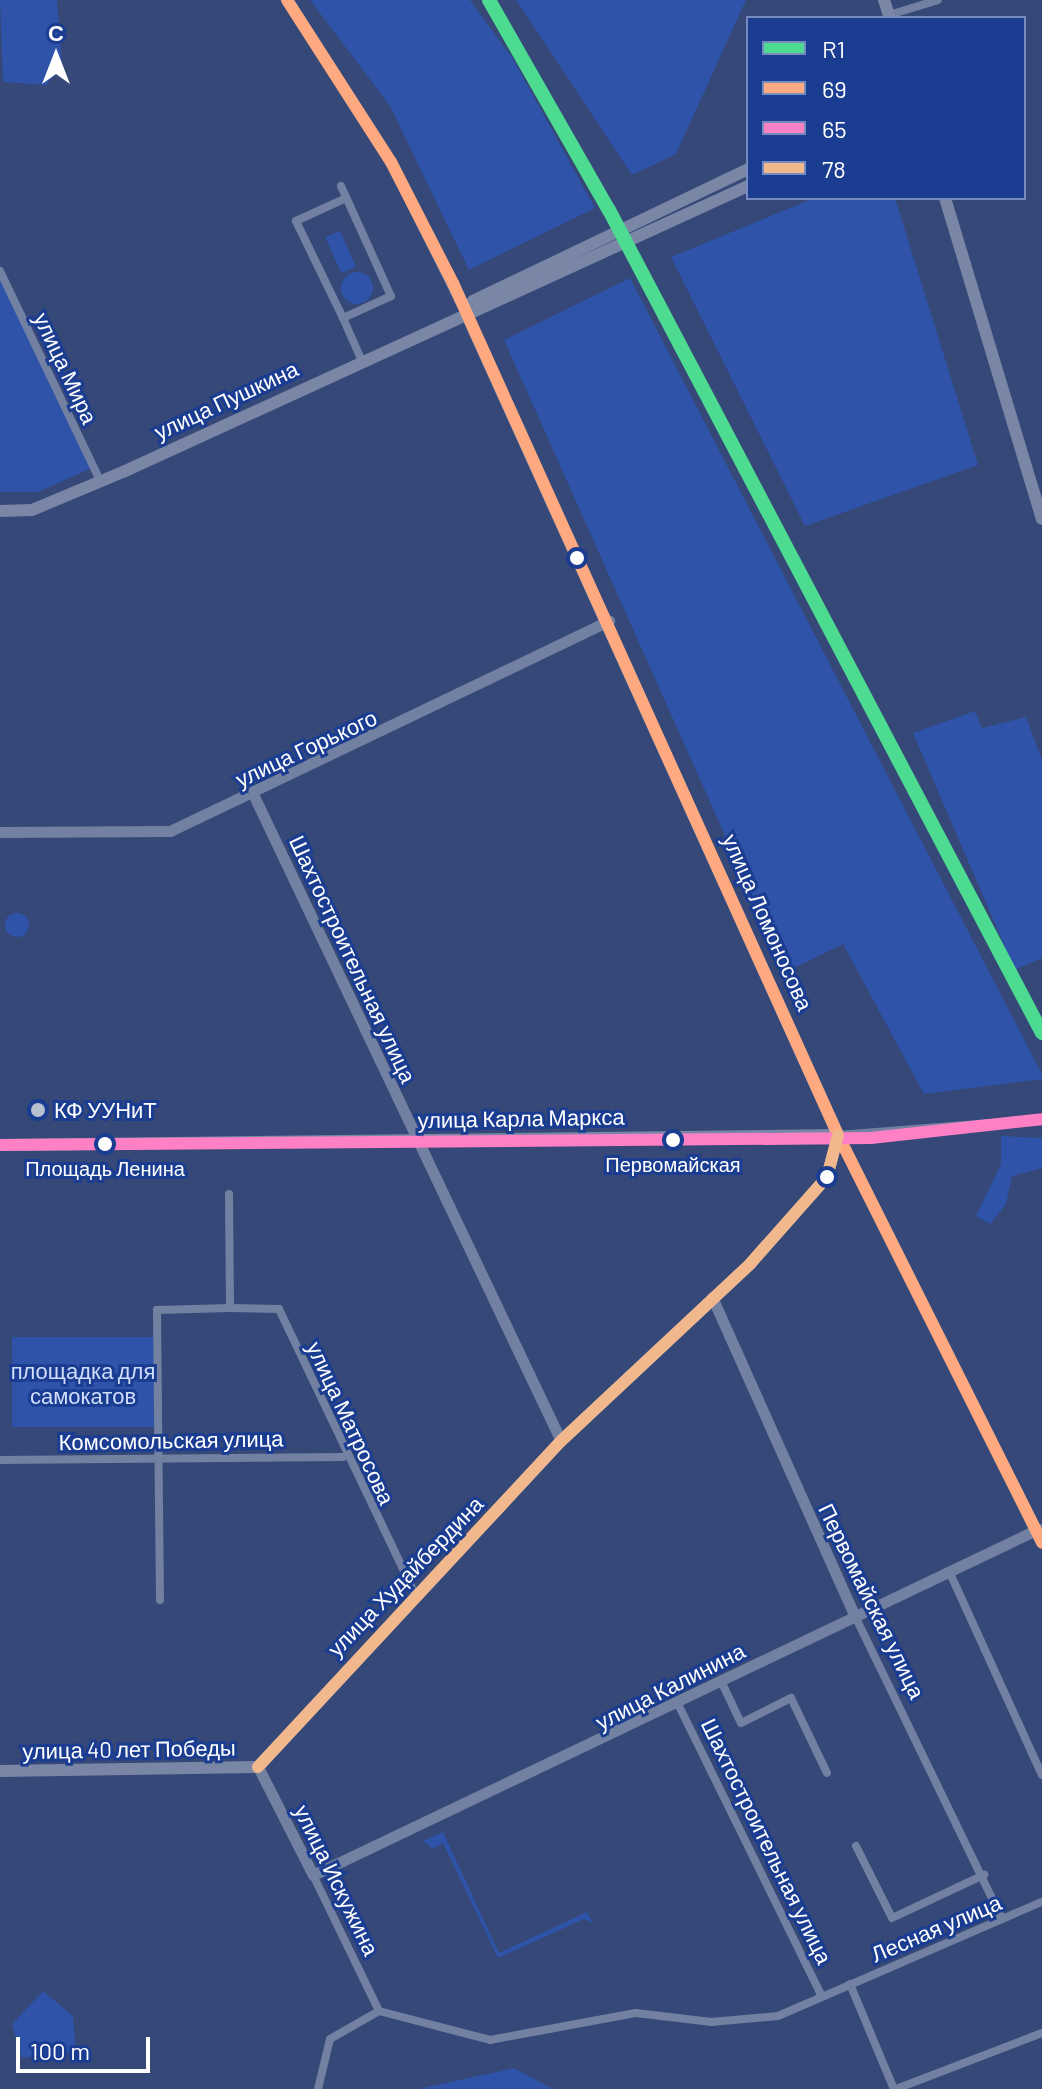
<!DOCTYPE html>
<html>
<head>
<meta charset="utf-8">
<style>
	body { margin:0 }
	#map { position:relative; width:1042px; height:2089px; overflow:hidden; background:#354877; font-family:Barlow,sans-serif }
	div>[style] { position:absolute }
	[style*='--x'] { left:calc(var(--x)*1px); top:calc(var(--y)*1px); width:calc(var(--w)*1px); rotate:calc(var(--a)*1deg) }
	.green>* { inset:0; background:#2e53a8; transform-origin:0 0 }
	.round { border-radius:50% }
	.minor>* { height:8px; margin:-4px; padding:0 4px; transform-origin:4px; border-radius:4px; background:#7281a2 }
	.tertiary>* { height:11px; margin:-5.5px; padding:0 5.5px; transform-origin:5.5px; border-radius:5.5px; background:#7281a2 }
	.secondary>* { height:12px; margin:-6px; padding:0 6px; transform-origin:6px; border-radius:6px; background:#7986a6 }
	.bus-1>* { height:12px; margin:-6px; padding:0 6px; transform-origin:6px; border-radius:6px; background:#ffa980 }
	.bus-2>* { height:12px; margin:-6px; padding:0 6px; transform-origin:6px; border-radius:6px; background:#ff80c5 }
	.bus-3>* { height:12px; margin:-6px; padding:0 6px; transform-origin:6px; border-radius:6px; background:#f1b78d }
	.rail-1>* { height:14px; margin:-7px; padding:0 7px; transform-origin:7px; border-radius:7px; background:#4ddb92 }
	.dots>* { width:22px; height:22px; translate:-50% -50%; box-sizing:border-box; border:4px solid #1a3d92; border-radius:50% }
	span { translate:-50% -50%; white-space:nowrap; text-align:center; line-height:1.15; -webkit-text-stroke:6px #1a3d92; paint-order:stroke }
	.bus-label { font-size:20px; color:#fff }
	.street-label { font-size:22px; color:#fff }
	.poi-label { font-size:22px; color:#fff }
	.left { translate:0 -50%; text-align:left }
	.park-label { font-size:22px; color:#d0ddfb }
	.legend { position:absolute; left:746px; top:16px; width:280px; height:184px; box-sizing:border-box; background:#1a3d92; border:2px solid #768bbe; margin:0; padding:10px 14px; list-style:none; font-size:24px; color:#fff }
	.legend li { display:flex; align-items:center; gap:16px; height:40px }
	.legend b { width:40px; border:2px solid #768bbe }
	.north { position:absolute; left:16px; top:16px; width:80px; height:80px; -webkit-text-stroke:6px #1a3d92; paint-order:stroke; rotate:0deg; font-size:22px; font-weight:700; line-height:32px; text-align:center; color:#fff }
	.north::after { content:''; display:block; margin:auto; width:28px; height:36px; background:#fff; clip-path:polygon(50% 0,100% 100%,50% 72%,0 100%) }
	.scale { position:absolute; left:16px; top:2037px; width:134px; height:36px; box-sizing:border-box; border:4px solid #fff; border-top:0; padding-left:10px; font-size:24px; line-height:28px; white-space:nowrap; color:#fff; -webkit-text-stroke:6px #1a3d92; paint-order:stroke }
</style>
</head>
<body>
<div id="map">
	<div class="green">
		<i style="clip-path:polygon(0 0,57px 0,62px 65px,46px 85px,3px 82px)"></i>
		<i style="clip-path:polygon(310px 0,470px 0,513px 59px,595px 208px,469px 270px,390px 106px)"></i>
		<i style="clip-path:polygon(516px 0,746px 0,676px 154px,632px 175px)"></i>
		<i style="clip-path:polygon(814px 198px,895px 198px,978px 465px,805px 526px,671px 257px)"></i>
		<i style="left:340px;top:231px;width:39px;height:16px;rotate:66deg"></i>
		<i class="round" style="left:341px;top:272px;width:32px;height:32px"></i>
		<i style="clip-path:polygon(0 274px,92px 468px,38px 492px,0 492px)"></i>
		<i style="clip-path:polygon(630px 278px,1042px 1074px,1042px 1079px,924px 1094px,843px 944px,786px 972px,504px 340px)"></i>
		<i style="clip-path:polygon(975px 711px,982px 728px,1026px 717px,1042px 760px,1042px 958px,1015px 970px,913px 733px)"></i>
		<i class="round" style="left:5px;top:913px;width:24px;height:24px"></i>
		<i style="clip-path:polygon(1001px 1136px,1042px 1138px,1042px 1168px,1012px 1176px,1006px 1204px,990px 1224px,976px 1216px,1001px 1164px)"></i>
		<i style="left:154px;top:1337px;width:90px;height:142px;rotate:90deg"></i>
		<i style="clip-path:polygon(443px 1832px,499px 1953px,587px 1912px,593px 1923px,584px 1919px,498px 1958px,443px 1843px,433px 1849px,423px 1841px)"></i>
		<i style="clip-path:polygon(43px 1991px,73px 2016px,76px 2052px,22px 2058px,12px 2024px)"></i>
		<i style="clip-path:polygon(514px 2068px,553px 2089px,418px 2089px)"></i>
	</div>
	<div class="minor">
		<i style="--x:889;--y:15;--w:51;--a:-17"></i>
		<i style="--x:341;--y:186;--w:121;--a:65.6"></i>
		<i style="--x:391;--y:296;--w:53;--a:155.4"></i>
		<i style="--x:343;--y:318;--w:47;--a:66.2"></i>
		<i style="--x:0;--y:271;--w:230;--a:64.5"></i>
		<i style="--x:343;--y:318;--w:108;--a:-115.9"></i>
		<i style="--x:296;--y:221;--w:55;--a:-24.7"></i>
		<i style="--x:838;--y:1135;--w:205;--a:-4.5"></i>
		<i style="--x:229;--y:1194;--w:114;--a:89.5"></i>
		<i style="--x:230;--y:1308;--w:49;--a:1.2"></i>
		<i style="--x:279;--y:1309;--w:316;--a:64.5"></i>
		<i style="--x:0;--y:1460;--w:343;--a:-0.5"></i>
		<i style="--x:1042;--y:1528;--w:6;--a:162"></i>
		<i style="--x:1036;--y:1530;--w:14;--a:65"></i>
		<i style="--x:949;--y:1571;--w:224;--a:65.5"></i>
		<i style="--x:160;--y:1600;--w:290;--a:-90.6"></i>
		<i style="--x:157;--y:1310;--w:73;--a:-1.6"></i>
		<i style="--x:855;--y:1616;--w:337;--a:64.1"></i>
		<i style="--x:722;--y:1683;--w:44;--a:64.6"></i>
		<i style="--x:741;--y:1723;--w:56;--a:-26.6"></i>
		<i style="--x:791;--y:1698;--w:83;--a:64.4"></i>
		<i style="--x:678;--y:1704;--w:324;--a:63.8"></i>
		<i style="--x:856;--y:1846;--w:80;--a:63.4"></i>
		<i style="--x:892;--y:1918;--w:102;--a:-25.1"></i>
		<i style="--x:313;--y:1875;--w:151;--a:64.1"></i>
		<i style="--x:850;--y:1984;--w:114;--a:67.3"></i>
		<i style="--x:379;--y:2011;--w:115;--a:14.6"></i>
		<i style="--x:490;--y:2040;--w:148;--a:-10.5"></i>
		<i style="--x:636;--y:2013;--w:76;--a:6.8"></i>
		<i style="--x:711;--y:2022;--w:67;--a:-5.1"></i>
		<i style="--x:778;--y:2016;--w:288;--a:-23.4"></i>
		<i style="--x:318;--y:2089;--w:51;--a:-76.5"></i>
		<i style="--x:330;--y:2039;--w:56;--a:-29.7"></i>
		<i style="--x:896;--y:2089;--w:156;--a:-21"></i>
	</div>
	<div class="tertiary">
		<i style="--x:287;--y:0;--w:193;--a:57.3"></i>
		<i style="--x:391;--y:162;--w:169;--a:63.6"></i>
		<i style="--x:254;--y:796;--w:714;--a:64.55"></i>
		<i style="--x:0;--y:832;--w:170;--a:-0.3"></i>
		<i style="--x:170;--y:831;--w:487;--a:-25.6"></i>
		<i style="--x:712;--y:1297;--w:350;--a:65.9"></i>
		<i style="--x:258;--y:1767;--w:121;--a:63"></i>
		<i style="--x:313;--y:1875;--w:801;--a:-25.51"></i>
		<i style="--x:1036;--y:1530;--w:442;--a:-116.6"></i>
	</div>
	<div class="secondary">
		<i style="--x:884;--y:0;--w:19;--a:72"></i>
		<i style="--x:945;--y:198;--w:335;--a:73.2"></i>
		<i style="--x:466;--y:313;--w:902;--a:65.65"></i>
		<i style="--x:466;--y:313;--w:14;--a:-60"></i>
		<i style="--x:473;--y:301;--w:305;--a:-25.6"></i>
		<i style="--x:0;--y:511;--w:32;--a:-2"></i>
		<i style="--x:32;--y:510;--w:99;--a:-22.7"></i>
		<i style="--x:123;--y:472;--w:687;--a:-24.59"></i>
		<i style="--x:0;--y:1145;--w:838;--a:-0.68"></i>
		<i style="--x:0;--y:1771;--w:258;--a:-0.9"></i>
		<i style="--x:258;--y:1767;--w:445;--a:-47.1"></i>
		<i style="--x:561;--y:1441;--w:259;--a:-43.1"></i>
		<i style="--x:750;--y:1264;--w:116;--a:-48.5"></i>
		<i style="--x:827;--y:1177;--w:43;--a:-75.3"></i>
	</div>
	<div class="bus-1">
		<i style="--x:287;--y:0;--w:193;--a:57.3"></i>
		<i style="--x:391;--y:162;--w:136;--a:62.9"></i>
		<i style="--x:453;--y:283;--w:935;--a:65.68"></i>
		<i style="--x:838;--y:1135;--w:456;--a:63.4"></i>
	</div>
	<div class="bus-2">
		<i style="--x:0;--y:1145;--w:871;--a:-0.46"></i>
		<i style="--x:871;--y:1138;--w:172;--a:-6.3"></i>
	</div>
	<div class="bus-3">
		<i style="--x:258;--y:1767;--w:445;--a:-47.1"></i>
		<i style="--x:561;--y:1441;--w:259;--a:-43.1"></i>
		<i style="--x:750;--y:1264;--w:116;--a:-48.5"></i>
		<i style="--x:827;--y:1177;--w:43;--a:-75.3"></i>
	</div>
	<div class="rail-1">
		<i style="--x:489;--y:0;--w:242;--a:60.3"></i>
		<i style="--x:609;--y:210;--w:930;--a:62.25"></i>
	</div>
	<div class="dots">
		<i style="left:577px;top:558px;background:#fff"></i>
		<i style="left:38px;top:1110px;background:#b8bfcf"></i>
		<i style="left:673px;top:1140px;background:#fff"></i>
		<i style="left:105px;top:1144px;background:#fff"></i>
		<i style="left:827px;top:1177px;background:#fff"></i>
	</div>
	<div class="bus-label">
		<span style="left:673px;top:1164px">Первомайская</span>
		<span style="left:105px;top:1168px">Площадь Ленина</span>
	</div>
	<div class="street-label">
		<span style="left:66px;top:368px;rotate:65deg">улица Мира</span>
		<span style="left:226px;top:400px;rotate:-25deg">улица Пушкина</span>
		<span style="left:306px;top:748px;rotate:-25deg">улица Горького</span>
		<span style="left:768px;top:922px;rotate:66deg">улица Ломоносова</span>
		<span style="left:353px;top:959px;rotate:65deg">Шахтостроительная улица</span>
		<span style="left:521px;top:1118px;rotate:-1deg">улица Карла Маркса</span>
		<span style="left:351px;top:1423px;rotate:65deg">улица Матросова</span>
		<span style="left:171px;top:1440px;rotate:-1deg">Комсомольская улица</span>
		<span style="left:405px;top:1576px;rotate:-46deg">улица Худайбердина</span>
		<span style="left:872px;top:1601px;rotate:64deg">Первомайская улица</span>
		<span style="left:670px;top:1686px;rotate:-27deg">улица Калинина</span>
		<span style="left:129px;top:1749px;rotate:-1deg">улица 40 лет Победы</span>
		<span style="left:767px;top:1841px;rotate:64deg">Шахтостроительная улица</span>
		<span style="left:337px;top:1880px;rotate:64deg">улица Искужина</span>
		<span style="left:936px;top:1928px;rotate:-23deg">Лесная улица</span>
	</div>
	<div class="poi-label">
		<span class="left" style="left:54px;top:1110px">КФ УУНиТ</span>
	</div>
	<div class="park-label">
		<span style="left:83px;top:1383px">площадка для<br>самокатов</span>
	</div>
	<ul class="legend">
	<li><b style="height:10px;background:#4ddb92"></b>R1</li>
	<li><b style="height:10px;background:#ffa980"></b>69</li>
	<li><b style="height:10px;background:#ff80c5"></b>65</li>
	<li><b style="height:10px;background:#f1b78d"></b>78</li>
	</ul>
	<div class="north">С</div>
	<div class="scale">100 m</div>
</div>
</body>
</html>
